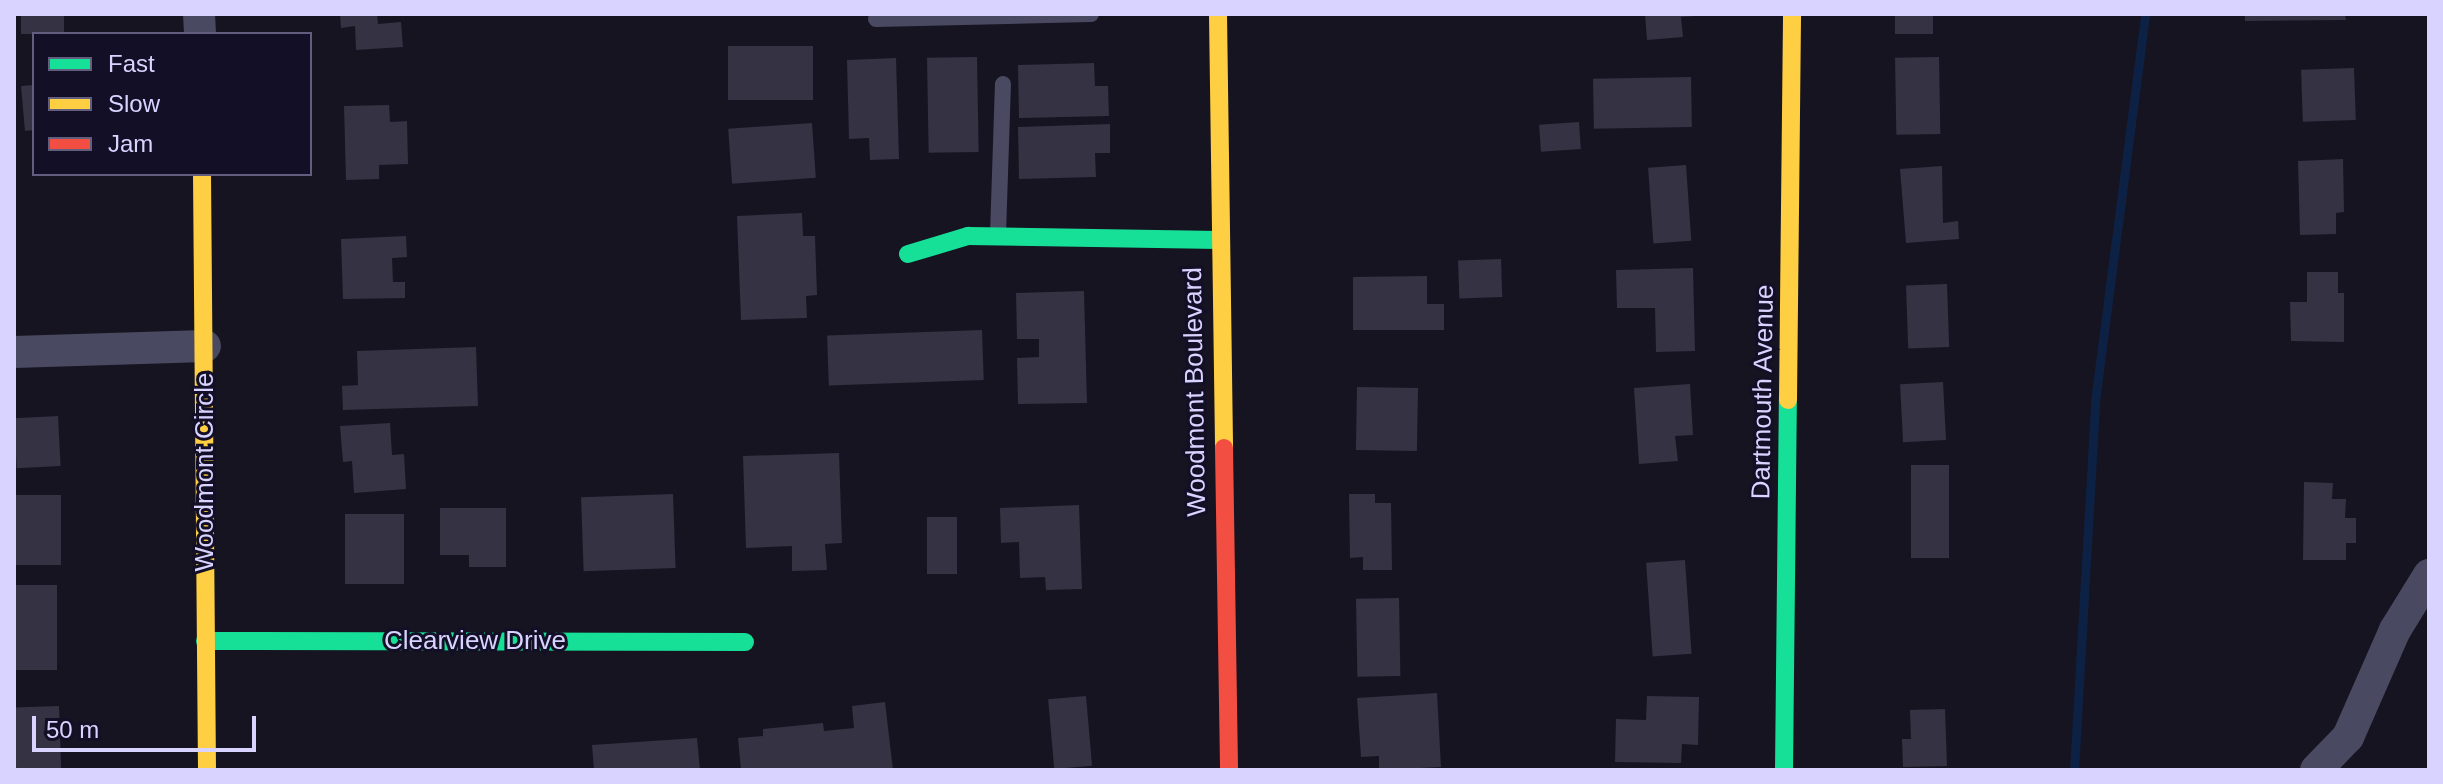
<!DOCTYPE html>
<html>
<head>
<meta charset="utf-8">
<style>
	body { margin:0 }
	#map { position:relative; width:2443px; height:784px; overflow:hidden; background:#161421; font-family:Helvetica,sans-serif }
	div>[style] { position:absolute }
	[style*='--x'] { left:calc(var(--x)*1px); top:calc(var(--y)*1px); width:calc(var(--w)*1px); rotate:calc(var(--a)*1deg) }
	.stream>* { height:9px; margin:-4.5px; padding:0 4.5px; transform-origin:4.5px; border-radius:4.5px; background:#0d2144 }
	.building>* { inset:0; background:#343243; transform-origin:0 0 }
	.lane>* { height:16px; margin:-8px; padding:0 8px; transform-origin:8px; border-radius:8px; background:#4a4962 }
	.street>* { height:32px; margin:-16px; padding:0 16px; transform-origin:16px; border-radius:16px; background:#4a4962 }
	.fast>* { height:18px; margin:-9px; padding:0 9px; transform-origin:9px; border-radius:9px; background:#16e098 }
	.slow>* { height:18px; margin:-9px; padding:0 9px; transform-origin:9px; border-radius:9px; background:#ffcf43 }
	.jam>* { height:18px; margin:-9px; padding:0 9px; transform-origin:9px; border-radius:9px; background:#f24e42 }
	span { translate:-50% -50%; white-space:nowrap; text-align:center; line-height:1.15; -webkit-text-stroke:6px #130f26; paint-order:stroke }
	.street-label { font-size:26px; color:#d9d4ff }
	.frame { position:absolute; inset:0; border:16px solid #d9d4ff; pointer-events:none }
	.legend { position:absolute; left:32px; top:32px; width:280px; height:144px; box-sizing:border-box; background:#130f26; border:2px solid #625e7d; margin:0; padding:10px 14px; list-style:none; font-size:24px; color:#d9d4ff }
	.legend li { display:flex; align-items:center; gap:16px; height:40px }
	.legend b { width:40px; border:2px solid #625e7d }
	.scale { position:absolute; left:32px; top:716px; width:224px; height:36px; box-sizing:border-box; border:4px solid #d9d4ff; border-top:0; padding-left:10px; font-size:24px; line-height:28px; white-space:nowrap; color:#d9d4ff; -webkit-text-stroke:6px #130f26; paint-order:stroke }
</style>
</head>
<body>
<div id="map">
	<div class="stream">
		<i style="--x:2074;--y:770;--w:370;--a:-86.7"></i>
		<i style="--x:2095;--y:401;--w:390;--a:-82.6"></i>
	</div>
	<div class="building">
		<i style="left:21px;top:14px;width:43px;height:20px"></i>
		<i style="clip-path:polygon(340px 14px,377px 14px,378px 24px,401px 22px,403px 47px,356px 50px,355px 26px,341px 28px)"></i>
		<i style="clip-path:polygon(1645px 14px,1695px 14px,1695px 16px,1681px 17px,1683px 37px,1647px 40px)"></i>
		<i style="left:1895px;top:14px;width:38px;height:20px"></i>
		<i style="clip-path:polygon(2245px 14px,2345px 14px,2346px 20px,2245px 21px)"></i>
		<i style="left:728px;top:46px;width:85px;height:54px"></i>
		<i style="left:977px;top:57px;width:95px;height:50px;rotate:89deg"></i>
		<i style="left:1939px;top:57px;width:77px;height:44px;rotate:89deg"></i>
		<i style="clip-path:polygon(896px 58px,899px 159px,870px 160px,869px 138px,849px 139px,847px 60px)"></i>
		<i style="clip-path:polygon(1094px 63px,1095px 86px,1108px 86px,1109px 116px,1019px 118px,1018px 65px)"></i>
		<i style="left:2354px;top:68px;width:52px;height:53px;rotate:88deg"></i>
		<i style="left:1691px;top:77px;width:50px;height:98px;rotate:89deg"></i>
		<i style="clip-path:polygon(34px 85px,34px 130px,25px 131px,21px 86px)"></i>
		<i style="clip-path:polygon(389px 105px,390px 122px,407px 121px,408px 164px,379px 165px,379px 179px,346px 180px,344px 106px)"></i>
		<i style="left:1579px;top:122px;width:27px;height:40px;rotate:86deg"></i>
		<i style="left:812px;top:123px;width:55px;height:84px;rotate:86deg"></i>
		<i style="clip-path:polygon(1110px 124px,1110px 153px,1095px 153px,1096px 177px,1019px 179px,1018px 127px)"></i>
		<i style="clip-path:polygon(2343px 159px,2344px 212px,2336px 213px,2336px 234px,2300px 235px,2298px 161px)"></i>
		<i style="left:1686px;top:165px;width:76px;height:38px;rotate:86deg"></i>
		<i style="clip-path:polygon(1942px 166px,1943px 223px,1958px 221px,1959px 239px,1906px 243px,1900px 169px)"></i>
		<i style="clip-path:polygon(802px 213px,803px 236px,815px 236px,817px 295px,806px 296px,807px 318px,741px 320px,737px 216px)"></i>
		<i style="clip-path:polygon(406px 236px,407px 257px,392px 258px,393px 282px,405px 282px,405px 298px,343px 299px,341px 239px)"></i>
		<i style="left:1501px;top:259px;width:38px;height:43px;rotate:88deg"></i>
		<i style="clip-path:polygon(1693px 268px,1695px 351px,1656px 352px,1655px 308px,1617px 308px,1616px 270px)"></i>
		<i style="clip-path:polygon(2307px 272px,2338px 272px,2338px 293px,2344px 293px,2344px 342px,2291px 341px,2290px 302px,2307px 302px)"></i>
		<i style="clip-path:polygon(1427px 276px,1427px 304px,1444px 304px,1444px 330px,1353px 330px,1353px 277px)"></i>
		<i style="left:1947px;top:284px;width:63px;height:41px;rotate:88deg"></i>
		<i style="clip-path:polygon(1084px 291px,1087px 403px,1018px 404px,1017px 358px,1039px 357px,1039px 339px,1017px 339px,1016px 293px)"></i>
		<i style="left:982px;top:330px;width:50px;height:155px;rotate:88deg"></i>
		<i style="clip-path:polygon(476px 347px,478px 406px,343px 410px,342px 386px,358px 385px,357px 351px)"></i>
		<i style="left:1943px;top:382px;width:58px;height:43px;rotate:87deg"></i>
		<i style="clip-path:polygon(1690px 384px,1693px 435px,1675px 436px,1678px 461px,1639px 464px,1634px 388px)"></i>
		<i style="left:1357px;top:387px;width:61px;height:63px;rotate:1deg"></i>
		<i style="left:58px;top:416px;width:50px;height:44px;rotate:87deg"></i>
		<i style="clip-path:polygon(390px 423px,392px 455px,404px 454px,406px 489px,354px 493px,352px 461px,343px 462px,340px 426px)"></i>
		<i style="clip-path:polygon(839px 453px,842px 543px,825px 544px,827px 570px,792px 571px,792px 546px,746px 548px,743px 456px)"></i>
		<i style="left:1911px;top:465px;width:38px;height:93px"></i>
		<i style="clip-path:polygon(2304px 482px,2333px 483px,2332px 499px,2346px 499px,2345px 518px,2356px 518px,2356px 543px,2346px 543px,2346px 560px,2303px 560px)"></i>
		<i style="left:673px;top:494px;width:74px;height:92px;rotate:88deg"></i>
		<i style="clip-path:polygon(1349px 494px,1375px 494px,1375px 503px,1391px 503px,1392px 570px,1363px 570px,1363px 557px,1350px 558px)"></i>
		<i style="left:14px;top:495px;width:47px;height:70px"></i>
		<i style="clip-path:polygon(1079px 505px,1082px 589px,1046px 590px,1045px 577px,1020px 578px,1019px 542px,1001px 543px,1000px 508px)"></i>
		<i style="clip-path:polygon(440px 508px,506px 508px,506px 567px,469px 567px,469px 555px,440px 555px)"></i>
		<i style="left:404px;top:514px;width:70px;height:59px;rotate:90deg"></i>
		<i style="left:927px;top:517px;width:30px;height:57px"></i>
		<i style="left:1685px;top:560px;width:94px;height:39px;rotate:86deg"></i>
		<i style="left:14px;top:585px;width:43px;height:85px"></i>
		<i style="left:1399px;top:598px;width:78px;height:43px;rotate:89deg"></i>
		<i style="clip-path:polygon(1437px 693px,1441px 767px,1379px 770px,1379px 756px,1361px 757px,1357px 698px)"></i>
		<i style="left:1086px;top:696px;width:70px;height:38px;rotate:85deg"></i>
		<i style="clip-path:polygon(1647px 696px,1699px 697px,1698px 745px,1682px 744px,1681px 763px,1615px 762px,1616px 719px,1646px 720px)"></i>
		<i style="clip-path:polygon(885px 702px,893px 770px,741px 770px,738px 738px,763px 736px,763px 729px,823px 723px,824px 731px,854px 728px,852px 706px)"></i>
		<i style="left:59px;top:706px;width:64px;height:45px;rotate:88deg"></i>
		<i style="clip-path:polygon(1945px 709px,1947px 766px,1903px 767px,1902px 739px,1911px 739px,1910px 710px)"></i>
		<i style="clip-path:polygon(697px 738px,700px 770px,594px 770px,592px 745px)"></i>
	</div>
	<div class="lane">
		<i style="--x:876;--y:19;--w:215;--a:-1.3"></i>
		<i style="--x:998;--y:234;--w:150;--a:-88.1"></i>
	</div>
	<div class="street">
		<i style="--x:199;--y:14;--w:20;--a:87"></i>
		<i style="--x:14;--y:352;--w:191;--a:-1.8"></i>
		<i style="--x:2316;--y:770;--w:46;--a:-45.9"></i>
		<i style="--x:2348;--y:737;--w:117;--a:-66.3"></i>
		<i style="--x:2395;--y:630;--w:65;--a:-58.3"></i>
	</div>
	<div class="fast">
		<i style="--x:908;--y:254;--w:63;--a:-16.7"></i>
		<i style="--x:968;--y:236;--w:251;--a:0.9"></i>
		<i style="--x:205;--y:641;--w:540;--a:0.11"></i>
		<i style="--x:1784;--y:770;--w:370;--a:-89.4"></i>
	</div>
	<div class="slow">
		<i style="--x:1218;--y:14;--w:434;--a:89.2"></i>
		<i style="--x:202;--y:174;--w:596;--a:89.52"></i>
		<i style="--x:1788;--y:400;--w:386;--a:-89.4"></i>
	</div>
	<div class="jam">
		<i style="--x:1224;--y:448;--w:322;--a:89.1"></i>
	</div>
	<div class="street-label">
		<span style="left:1195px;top:392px;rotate:-91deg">Woodmont Boulevard</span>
		<span style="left:1763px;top:392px;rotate:-89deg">Dartmouth Avenue</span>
		<span style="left:205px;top:472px;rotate:-90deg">Woodmont Circle</span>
		<span style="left:475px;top:641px">Clearview Drive</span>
	</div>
	<div class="frame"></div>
	<ul class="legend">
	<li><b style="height:10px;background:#16e098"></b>Fast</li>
	<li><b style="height:10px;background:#ffcf43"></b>Slow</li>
	<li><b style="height:10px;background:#f24e42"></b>Jam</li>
	</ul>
	<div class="scale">50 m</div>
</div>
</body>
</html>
